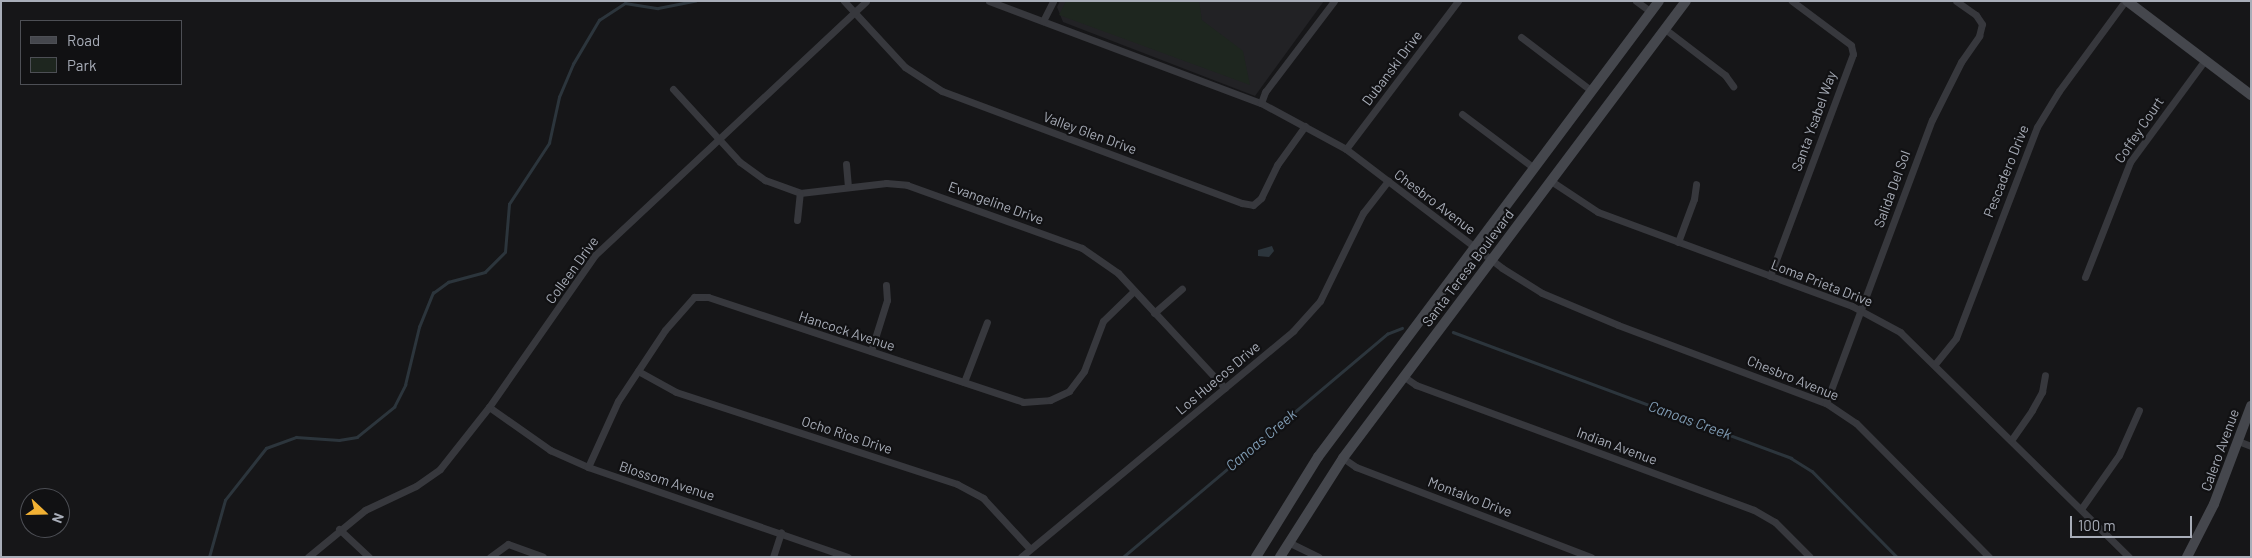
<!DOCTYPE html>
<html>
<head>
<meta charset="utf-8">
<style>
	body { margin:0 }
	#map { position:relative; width:2252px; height:558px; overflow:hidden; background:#161618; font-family:Barlow,sans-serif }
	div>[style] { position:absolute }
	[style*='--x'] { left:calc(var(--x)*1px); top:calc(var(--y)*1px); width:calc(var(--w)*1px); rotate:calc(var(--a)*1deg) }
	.built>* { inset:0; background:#222225 }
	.green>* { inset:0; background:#1e261f }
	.water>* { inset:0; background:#2c353c }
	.stream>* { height:2.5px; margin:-1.25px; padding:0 1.25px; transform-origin:1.25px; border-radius:1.25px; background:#2c353c }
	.street>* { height:7px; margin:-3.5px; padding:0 3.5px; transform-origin:3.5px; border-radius:3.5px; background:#37383d }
	.secondary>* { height:10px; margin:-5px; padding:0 5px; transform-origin:5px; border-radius:5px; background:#45474d }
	span { translate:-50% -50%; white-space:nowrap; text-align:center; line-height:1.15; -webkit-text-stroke:4.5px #111113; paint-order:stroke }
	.street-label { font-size:14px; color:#a8adb8 }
	.water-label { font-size:15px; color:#7f9bb3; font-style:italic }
	.frame { position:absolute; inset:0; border:2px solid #a8adb8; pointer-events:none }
	.legend { position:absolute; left:20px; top:20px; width:162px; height:65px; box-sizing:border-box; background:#111113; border:1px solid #4d4f55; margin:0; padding:6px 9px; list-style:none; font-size:15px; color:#a8adb8 }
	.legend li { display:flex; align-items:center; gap:10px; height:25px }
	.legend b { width:25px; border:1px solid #4d4f55 }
	.north { position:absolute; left:20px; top:488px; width:50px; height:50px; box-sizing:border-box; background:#111113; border:1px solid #4d4f55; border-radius:50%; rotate:111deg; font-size:14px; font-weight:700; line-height:20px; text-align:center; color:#a8adb8 }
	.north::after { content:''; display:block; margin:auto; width:18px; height:22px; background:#f2b134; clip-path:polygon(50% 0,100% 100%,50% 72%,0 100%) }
	.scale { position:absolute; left:2070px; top:516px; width:122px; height:22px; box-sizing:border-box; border:2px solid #a8adb8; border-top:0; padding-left:6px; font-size:15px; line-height:18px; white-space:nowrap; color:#a8adb8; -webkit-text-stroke:4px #111113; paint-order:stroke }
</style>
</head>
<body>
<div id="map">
	<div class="built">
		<i style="clip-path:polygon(1060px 1px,1324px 1px,1255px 96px,1063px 22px,1057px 7px)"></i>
	</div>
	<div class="green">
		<i style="clip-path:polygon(1066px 1px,1199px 1px,1202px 20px,1243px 51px,1250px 85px,1059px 15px)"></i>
	</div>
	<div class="water">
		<i style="clip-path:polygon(1272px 246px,1274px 251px,1269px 257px,1258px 256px,1258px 250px)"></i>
	</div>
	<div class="stream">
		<i style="--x:1453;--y:332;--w:361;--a:20.4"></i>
		<i style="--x:1791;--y:458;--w:25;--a:32"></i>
		<i style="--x:1812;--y:471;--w:121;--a:45.3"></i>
		<i style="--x:209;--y:557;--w:59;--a:-74.3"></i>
		<i style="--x:225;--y:500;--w:66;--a:-51.7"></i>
		<i style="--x:266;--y:448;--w:32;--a:-20"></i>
		<i style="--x:296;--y:437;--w:43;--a:4"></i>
		<i style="--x:339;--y:440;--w:18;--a:-9"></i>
		<i style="--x:357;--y:437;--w:48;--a:-39"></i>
		<i style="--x:394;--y:407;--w:25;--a:-63"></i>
		<i style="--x:405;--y:385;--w:60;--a:-76.4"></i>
		<i style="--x:419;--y:327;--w:37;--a:-68"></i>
		<i style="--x:433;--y:293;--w:19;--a:-36"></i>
		<i style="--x:448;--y:282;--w:38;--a:-15"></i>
		<i style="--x:485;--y:272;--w:28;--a:-45"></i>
		<i style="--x:505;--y:252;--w:48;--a:-85.2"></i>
		<i style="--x:509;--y:204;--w:73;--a:-56.7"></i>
		<i style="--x:549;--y:143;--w:47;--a:-77.7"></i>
		<i style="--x:559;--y:97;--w:36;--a:-67"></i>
		<i style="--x:573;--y:64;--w:51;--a:-59.4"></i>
		<i style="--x:599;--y:20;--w:31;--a:-33"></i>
		<i style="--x:625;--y:3;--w:33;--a:9"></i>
		<i style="--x:658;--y:8;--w:38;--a:-11"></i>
		<i style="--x:1123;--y:557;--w:346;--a:-40.2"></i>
		<i style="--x:1387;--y:334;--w:16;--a:-22"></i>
	</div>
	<div class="street">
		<i style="--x:844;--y:1;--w:90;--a:47.3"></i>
		<i style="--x:905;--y:67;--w:44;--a:33"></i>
		<i style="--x:942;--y:91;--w:320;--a:20.5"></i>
		<i style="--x:1242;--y:203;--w:11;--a:10"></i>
		<i style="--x:1253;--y:205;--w:11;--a:-41"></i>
		<i style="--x:1261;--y:198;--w:37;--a:-64"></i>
		<i style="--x:1277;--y:165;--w:48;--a:-54.3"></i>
		<i style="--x:989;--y:1;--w:290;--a:20.6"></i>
		<i style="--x:1261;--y:103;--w:97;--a:28.4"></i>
		<i style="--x:1346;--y:149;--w:196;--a:37.3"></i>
		<i style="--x:1502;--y:268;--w:47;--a:32"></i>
		<i style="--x:1542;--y:293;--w:82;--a:22.8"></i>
		<i style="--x:1618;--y:325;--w:222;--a:20.6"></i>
		<i style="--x:1826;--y:403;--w:36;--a:34"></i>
		<i style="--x:1856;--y:423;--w:189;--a:45.2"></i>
		<i style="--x:1636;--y:1;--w:19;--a:36"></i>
		<i style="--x:1043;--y:21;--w:22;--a:-63"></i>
		<i style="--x:1665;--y:29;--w:76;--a:37.5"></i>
		<i style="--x:1725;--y:75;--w:14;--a:54"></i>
		<i style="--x:1521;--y:37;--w:89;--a:37.3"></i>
		<i style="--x:673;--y:89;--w:99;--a:47.5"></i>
		<i style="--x:740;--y:162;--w:31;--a:36"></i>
		<i style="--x:765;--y:180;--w:37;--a:20"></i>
		<i style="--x:800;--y:193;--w:87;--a:-6.6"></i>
		<i style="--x:886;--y:183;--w:21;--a:5"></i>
		<i style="--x:907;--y:185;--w:186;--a:19.8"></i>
		<i style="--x:1082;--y:248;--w:44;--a:34.8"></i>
		<i style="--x:1118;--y:273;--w:157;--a:47.1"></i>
		<i style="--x:1261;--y:103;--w:12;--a:-70"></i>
		<i style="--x:1265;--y:92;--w:114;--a:-52.8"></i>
		<i style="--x:1462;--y:114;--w:90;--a:36.9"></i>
		<i style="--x:1346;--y:149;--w:186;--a:-52.9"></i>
		<i style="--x:846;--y:164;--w:22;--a:85"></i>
		<i style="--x:1551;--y:181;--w:56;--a:33.4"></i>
		<i style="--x:1598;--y:212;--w:271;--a:20.3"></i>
		<i style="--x:1852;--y:306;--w:55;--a:28.4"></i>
		<i style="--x:1900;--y:332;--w:321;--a:44.5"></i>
		<i style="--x:797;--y:220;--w:27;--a:-84"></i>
		<i style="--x:1678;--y:242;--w:46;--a:-69.6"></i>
		<i style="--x:1694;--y:199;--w:15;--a:-82"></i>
		<i style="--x:1770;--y:276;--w:237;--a:-69.5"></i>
		<i style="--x:1853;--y:54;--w:9;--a:-103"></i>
		<i style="--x:1851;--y:45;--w:74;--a:-143.3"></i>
		<i style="--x:2085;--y:277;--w:123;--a:-68.6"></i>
		<i style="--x:2130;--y:162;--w:127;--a:-53.7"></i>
		<i style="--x:1154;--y:313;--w:37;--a:-41"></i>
		<i style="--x:871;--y:351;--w:53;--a:-72.6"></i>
		<i style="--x:887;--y:300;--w:15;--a:-94"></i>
		<i style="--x:1935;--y:364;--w:33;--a:-51"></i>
		<i style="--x:1956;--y:338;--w:226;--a:-69"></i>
		<i style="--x:2037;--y:127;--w:42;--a:-58.6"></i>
		<i style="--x:2059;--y:91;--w:112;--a:-53.7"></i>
		<i style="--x:638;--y:371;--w:43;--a:28.9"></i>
		<i style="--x:676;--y:392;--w:296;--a:18.1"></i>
		<i style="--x:957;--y:484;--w:30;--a:28"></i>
		<i style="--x:983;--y:498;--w:69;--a:47.3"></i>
		<i style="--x:1403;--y:376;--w:16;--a:35"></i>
		<i style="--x:1416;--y:385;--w:360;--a:20.3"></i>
		<i style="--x:1754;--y:510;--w:24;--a:30"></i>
		<i style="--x:1775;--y:522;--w:49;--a:45"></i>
		<i style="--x:964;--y:382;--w:64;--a:-69"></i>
		<i style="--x:1826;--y:403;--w:302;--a:-69.5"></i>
		<i style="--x:1932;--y:120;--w:65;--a:-63.4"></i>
		<i style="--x:1961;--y:62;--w:32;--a:-55"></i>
		<i style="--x:1979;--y:36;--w:12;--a:-76"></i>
		<i style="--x:1982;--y:24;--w:11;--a:-124"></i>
		<i style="--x:1976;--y:15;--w:24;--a:-145"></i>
		<i style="--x:489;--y:407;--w:75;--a:35.2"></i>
		<i style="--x:550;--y:450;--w:42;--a:24.1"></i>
		<i style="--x:588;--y:467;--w:275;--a:19.1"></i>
		<i style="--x:2012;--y:439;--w:35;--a:-55"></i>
		<i style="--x:2032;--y:410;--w:21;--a:-61"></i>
		<i style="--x:2042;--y:392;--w:17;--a:-80"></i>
		<i style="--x:2238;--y:441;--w:14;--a:21"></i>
		<i style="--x:1343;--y:458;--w:16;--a:35"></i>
		<i style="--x:1356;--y:467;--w:252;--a:21"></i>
		<i style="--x:588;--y:467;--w:72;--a:-65.6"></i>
		<i style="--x:618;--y:401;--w:85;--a:-56.5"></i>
		<i style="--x:665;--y:330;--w:44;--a:-48.7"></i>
		<i style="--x:694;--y:297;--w:14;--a:0"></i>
		<i style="--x:708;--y:297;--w:332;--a:18.4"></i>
		<i style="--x:1023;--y:402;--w:27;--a:-4"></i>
		<i style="--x:1050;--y:400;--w:21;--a:-25"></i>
		<i style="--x:1069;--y:391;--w:25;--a:-53"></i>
		<i style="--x:1084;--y:371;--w:53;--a:-69.2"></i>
		<i style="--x:1103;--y:321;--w:43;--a:-44.1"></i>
		<i style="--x:2081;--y:509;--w:66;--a:-54.9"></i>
		<i style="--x:2119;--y:455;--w:49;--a:-66"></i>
		<i style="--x:339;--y:529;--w:41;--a:43"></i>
		<i style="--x:1288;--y:542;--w:34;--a:26"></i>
		<i style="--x:308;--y:557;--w:74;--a:-39.5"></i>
		<i style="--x:365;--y:510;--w:56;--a:-25.2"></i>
		<i style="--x:416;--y:486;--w:29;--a:-35"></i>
		<i style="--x:440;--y:469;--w:79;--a:-51.7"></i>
		<i style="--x:489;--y:407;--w:185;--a:-55.1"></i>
		<i style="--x:595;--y:255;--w:371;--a:-43.1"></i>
		<i style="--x:490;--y:557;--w:22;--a:-36"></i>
		<i style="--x:508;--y:544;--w:37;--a:20"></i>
		<i style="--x:773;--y:557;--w:26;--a:-72"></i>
		<i style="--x:1021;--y:557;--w:354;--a:-39.7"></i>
		<i style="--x:1293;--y:331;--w:40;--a:-48"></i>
		<i style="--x:1320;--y:301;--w:98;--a:-64"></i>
		<i style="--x:1363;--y:213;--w:41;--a:-52"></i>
	</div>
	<div class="secondary">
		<i style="--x:2127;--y:1;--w:156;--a:37.2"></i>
		<i style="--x:1256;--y:557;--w:118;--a:-58.2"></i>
		<i style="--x:1318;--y:457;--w:569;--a:-53.21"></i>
		<i style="--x:1280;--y:557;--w:117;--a:-57.5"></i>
		<i style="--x:1343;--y:458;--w:571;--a:-53.11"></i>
		<i style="--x:2187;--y:557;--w:59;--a:-63"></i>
		<i style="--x:2214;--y:504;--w:105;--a:-69.3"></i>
	</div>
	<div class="street-label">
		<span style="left:1392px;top:68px;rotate:-53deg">Dubanski Drive</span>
		<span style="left:1814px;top:121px;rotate:-70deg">Santa Ysabel Way</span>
		<span style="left:2139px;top:130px;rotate:-56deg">Coffey Court</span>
		<span style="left:1090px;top:133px;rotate:20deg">Valley Glen Drive</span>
		<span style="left:2006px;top:171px;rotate:-68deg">Pescadero Drive</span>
		<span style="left:1892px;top:189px;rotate:-70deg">Salida Del Sol</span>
		<span style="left:1435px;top:202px;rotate:37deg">Chesbro Avenue</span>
		<span style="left:996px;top:203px;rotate:20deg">Evangeline Drive</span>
		<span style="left:1468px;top:268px;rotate:-53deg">Santa Teresa Boulevard</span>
		<span style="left:572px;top:270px;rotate:-54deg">Colleen Drive</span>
		<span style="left:1822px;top:283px;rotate:21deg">Loma Prieta Drive</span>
		<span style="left:847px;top:331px;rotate:18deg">Hancock Avenue</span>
		<span style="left:1218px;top:378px;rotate:-40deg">Los Huecos Drive</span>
		<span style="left:1793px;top:378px;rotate:22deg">Chesbro Avenue</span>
		<span style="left:847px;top:435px;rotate:18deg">Ocho Rios Drive</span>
		<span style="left:1617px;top:446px;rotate:20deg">Indian Avenue</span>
		<span style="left:2220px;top:450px;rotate:-70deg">Calero Avenue</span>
		<span style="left:667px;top:481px;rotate:18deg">Blossom Avenue</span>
		<span style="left:1470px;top:497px;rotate:21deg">Montalvo Drive</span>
	</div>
	<div class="water-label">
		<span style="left:1690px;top:420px;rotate:20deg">Canoas Creek</span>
		<span style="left:1261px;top:440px;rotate:-40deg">Canoas Creek</span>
	</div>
	<div class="frame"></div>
	<ul class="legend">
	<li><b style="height:6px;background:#45474d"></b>Road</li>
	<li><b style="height:14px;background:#1e261f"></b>Park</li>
	</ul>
	<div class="north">N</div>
	<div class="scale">100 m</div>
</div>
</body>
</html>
